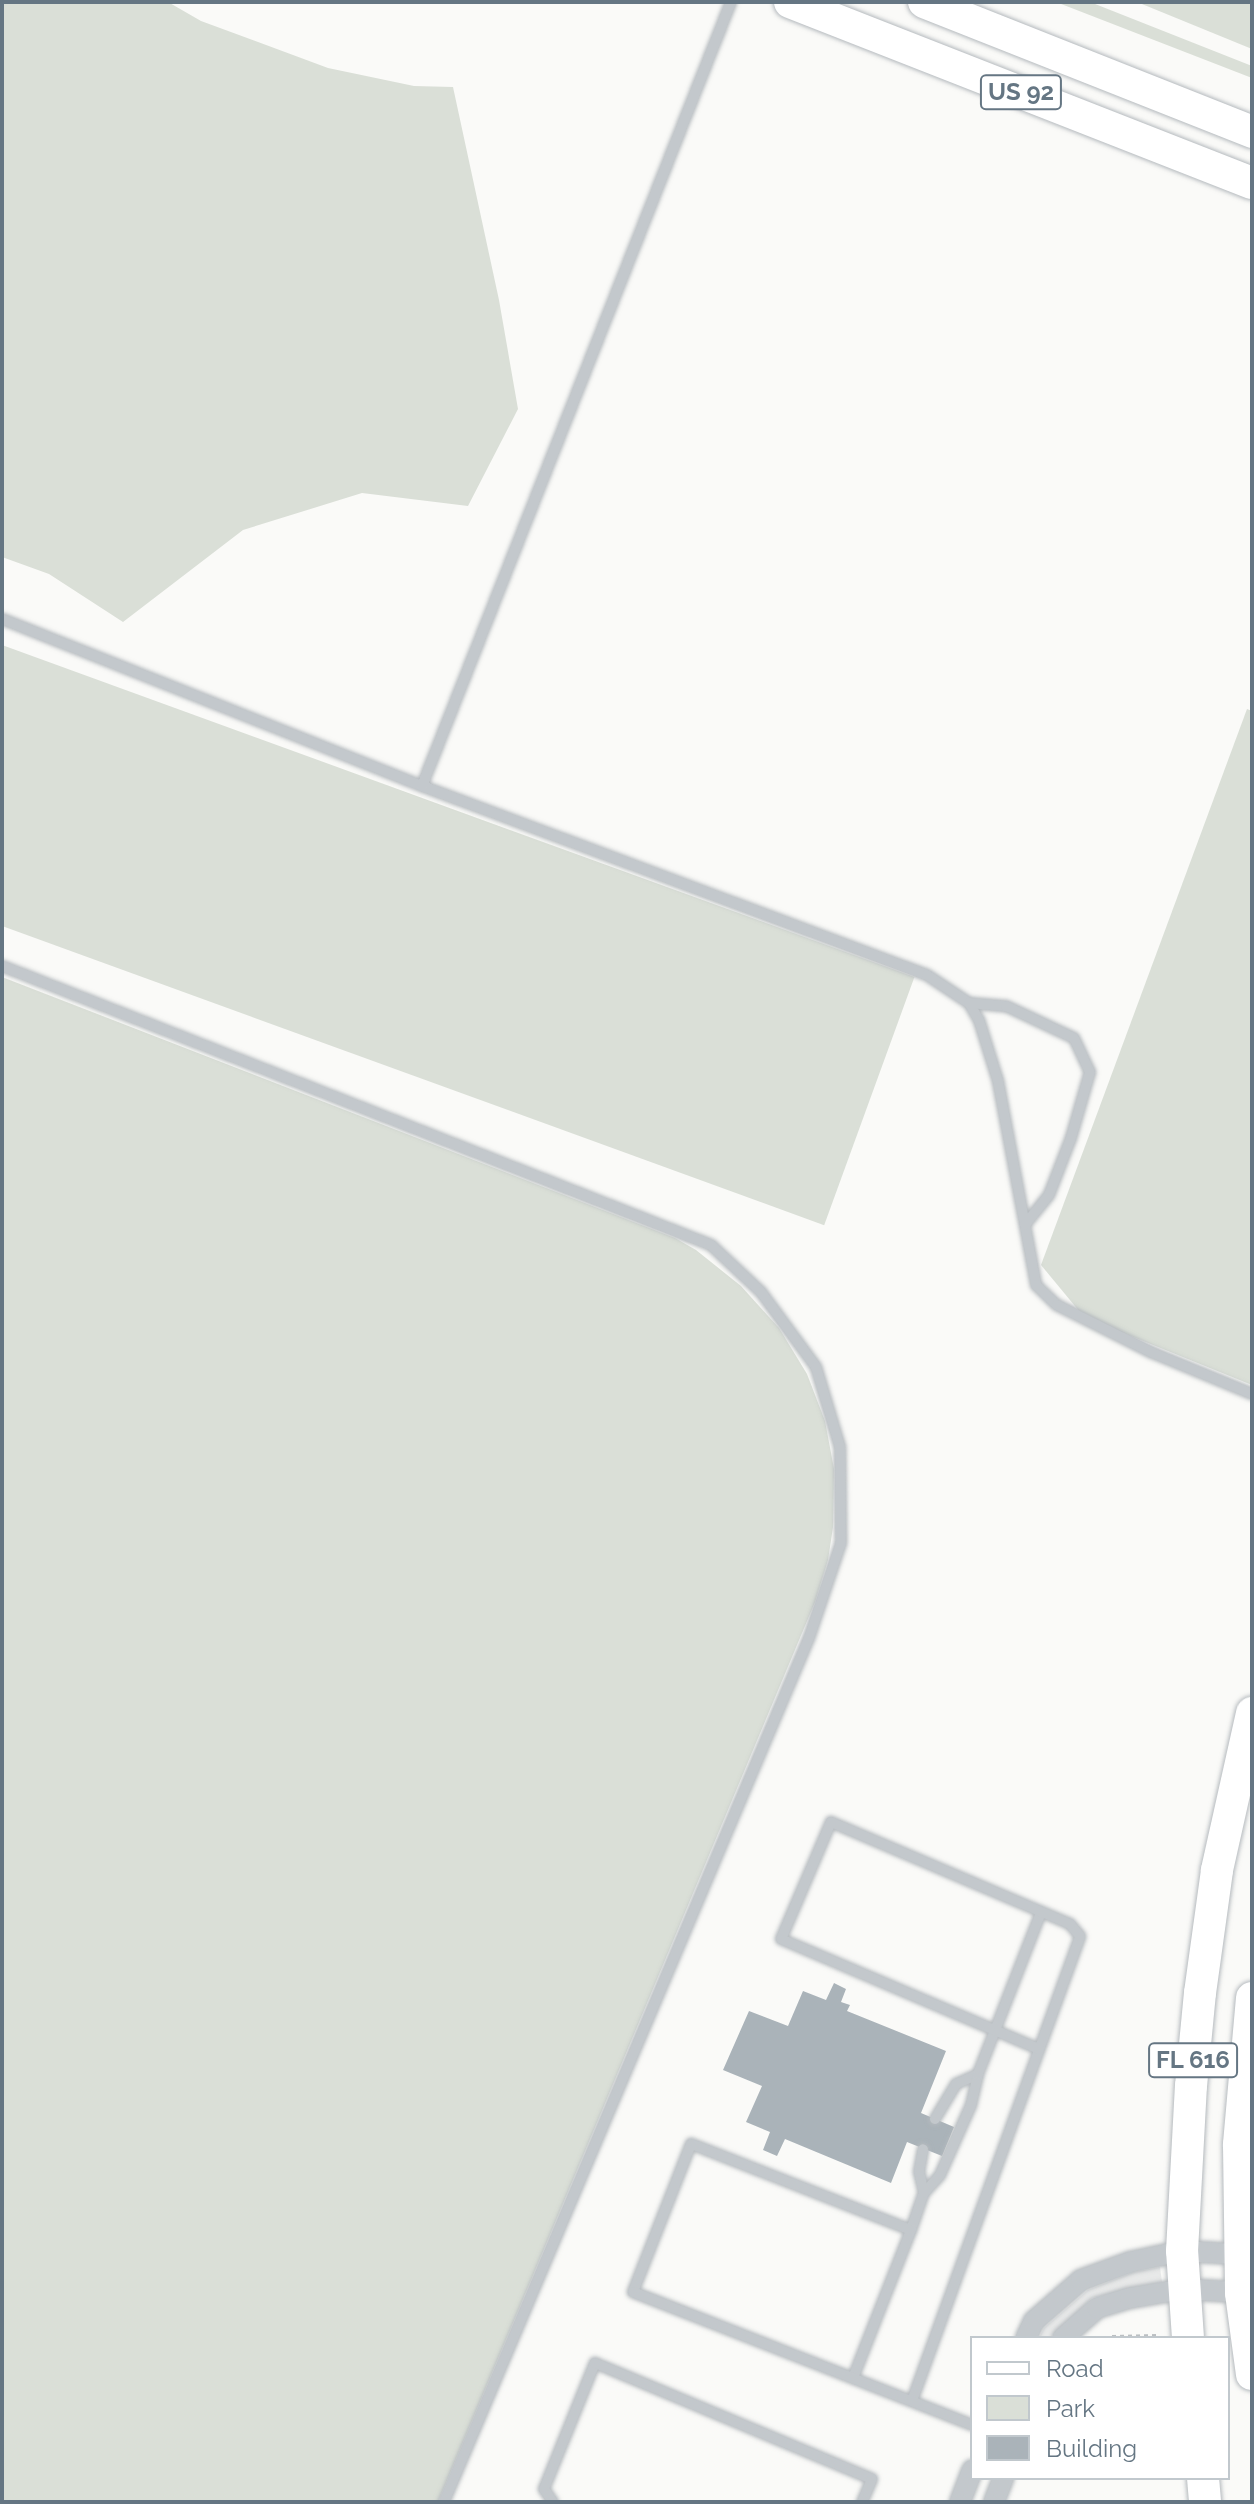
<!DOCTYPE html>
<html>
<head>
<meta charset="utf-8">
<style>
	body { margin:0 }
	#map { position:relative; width:1254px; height:2504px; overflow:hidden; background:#fafaf8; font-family:Raleway,sans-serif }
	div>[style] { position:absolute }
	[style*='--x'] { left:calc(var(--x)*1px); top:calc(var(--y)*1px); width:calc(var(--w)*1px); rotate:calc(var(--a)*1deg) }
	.built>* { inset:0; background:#e8e9e9 }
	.green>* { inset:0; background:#dadfd7; transform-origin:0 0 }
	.building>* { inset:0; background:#aab3b9 }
	.path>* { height:4px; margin-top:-2px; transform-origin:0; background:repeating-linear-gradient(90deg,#bbbfc2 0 4px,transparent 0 8px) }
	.roads { filter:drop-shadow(0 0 2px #b5babe) drop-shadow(0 0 2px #b5babe) }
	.lane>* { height:10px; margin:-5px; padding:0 5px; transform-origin:5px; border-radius:5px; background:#c3c8cc }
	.street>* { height:20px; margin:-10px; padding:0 10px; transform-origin:10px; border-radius:10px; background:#c3c8cc }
	.primary>* { height:32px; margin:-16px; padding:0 16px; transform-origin:16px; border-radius:16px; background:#fff }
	span { translate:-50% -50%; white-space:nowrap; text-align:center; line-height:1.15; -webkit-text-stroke:8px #fff; paint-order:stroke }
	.shield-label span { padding:2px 6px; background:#fff; border:2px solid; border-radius:6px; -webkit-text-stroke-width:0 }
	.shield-label { font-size:24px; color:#657683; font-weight:700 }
	.frame { position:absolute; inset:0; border:4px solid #657683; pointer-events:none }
	.legend { position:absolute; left:970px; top:2336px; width:260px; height:144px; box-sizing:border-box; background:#fff; border:2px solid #c1c8cd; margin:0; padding:10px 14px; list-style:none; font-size:24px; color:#657683 }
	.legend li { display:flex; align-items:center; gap:16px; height:40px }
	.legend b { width:40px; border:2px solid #c1c8cd }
</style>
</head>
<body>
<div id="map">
	<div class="built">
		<i style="clip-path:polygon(1160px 2267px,1162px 2282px,1092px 2298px,1050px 2338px,1039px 2338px,1044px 2328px,1088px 2290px,1134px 2272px)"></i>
	</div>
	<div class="green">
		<i style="clip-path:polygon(2px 2px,168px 2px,201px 21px,328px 68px,414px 86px,453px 87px,499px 300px,518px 409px,468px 506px,362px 493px,243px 530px,123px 622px,49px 574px,2px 557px)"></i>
		<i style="clip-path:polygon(1056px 2px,1090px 2px,1252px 66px,1252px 78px)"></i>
		<i style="clip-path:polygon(1137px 2px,1252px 2px,1252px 49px)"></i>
		<i style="left:2px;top:645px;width:971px;height:264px;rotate:20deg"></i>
		<i style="clip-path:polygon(1247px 709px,1252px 711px,1252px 1385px,1084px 1317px,1041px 1265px)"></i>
		<i style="clip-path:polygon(2px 977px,675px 1238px,696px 1250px,741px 1286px,779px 1328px,807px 1374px,825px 1421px,834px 1469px,833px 1527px,828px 1560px,815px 1602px,438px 2502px,2px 2502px)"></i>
	</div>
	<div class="building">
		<i style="clip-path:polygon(834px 1983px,846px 1989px,841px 2002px,850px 2005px,847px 2011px,946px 2051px,921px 2113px,954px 2127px,942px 2156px,907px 2142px,891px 2183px,785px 2139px,777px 2156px,763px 2150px,770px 2132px,746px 2122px,762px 2086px,723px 2070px,749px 2011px,788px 2026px,803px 1991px,826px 2000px)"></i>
	</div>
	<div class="path">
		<i style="--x:1112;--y:2337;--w:45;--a:-1.3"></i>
	</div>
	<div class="roads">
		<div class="lane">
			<i style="--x:2;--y:619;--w:452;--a:21.7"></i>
			<i style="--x:422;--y:786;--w:539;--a:20.52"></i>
			<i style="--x:927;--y:975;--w:50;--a:33.7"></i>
			<i style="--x:969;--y:1003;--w:20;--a:60"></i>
			<i style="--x:979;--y:1020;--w:64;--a:72.7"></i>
			<i style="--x:998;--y:1081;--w:208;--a:79.4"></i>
			<i style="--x:1036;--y:1285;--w:29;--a:44"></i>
			<i style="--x:1057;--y:1305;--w:107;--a:26.6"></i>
			<i style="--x:1153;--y:1353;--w:107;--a:22.5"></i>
			<i style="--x:422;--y:786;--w:843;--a:-68.49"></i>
			<i style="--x:2;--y:966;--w:762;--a:21.48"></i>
			<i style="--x:711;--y:1245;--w:69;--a:43.2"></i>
			<i style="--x:761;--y:1292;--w:93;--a:53.7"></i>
			<i style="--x:816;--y:1367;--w:84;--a:73.3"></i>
			<i style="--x:840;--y:1447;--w:96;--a:89.4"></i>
			<i style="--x:841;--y:1543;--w:100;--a:108.6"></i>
			<i style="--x:809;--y:1638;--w:938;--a:112.9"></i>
			<i style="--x:969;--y:1003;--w:37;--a:5"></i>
			<i style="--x:1006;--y:1006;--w:75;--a:25.2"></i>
			<i style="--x:1074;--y:1038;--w:38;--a:65"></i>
			<i style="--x:1090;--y:1072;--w:69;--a:106.1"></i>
			<i style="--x:1071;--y:1138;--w:61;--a:111.1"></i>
			<i style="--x:1049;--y:1195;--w:38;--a:129"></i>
			<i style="--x:935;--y:2119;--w:41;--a:-59"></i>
			<i style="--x:956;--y:2084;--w:24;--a:-24"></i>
			<i style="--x:924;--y:2193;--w:24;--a:-48"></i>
			<i style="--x:940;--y:2175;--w:77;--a:-66.1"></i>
			<i style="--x:971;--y:2105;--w:32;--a:-77"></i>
			<i style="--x:978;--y:2074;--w:174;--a:-68.7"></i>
			<i style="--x:911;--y:2230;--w:39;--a:-71"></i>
			<i style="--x:924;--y:2193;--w:22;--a:-103"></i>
			<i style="--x:919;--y:2172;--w:23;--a:-80"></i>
			<i style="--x:853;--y:2378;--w:159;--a:-68.6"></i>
			<i style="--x:911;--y:2230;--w:236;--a:-158.6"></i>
			<i style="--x:691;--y:2144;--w:159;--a:111.4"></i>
			<i style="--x:633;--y:2292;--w:364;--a:21.4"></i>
			<i style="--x:912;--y:2401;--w:494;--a:-70.1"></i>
			<i style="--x:1080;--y:1936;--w:16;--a:-130"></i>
			<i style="--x:1070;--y:1924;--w:260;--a:-156.9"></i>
			<i style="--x:831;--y:1822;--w:127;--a:113.1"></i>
			<i style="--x:781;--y:1939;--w:280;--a:23.1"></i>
			<i style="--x:553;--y:2502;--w:16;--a:-125"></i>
			<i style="--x:544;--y:2489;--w:136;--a:-68"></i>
			<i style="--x:595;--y:2363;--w:300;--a:22.7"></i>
			<i style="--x:872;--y:2479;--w:25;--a:113"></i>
		</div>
		<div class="street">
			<i style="--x:1026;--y:2338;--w:19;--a:-65"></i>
			<i style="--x:1034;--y:2321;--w:62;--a:-41.1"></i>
			<i style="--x:1081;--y:2280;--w:52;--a:-20.2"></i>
			<i style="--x:1130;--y:2262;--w:53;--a:-11.9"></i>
			<i style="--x:1182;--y:2251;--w:70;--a:3.3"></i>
			<i style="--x:1063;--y:2338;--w:45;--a:-41.4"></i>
			<i style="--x:1097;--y:2308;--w:34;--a:-17"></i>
			<i style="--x:1130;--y:2298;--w:54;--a:-9.6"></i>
			<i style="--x:1183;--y:2289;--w:69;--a:3.3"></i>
			<i style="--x:960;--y:2502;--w:34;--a:-69"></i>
			<i style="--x:994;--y:2502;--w:26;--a:-69"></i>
		</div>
		<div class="primary">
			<i style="--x:790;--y:2;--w:496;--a:21.4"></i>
			<i style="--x:924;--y:2;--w:353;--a:21.6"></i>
			<i style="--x:1252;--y:1998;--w:148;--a:95.1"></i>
			<i style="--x:1239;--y:2145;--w:148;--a:89.2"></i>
			<i style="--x:1241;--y:2293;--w:82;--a:82.3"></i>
			<i style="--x:1188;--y:2338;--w:87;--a:-93.9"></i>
			<i style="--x:1182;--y:2251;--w:165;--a:-86.9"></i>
			<i style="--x:1191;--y:2086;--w:93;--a:-84.5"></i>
			<i style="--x:1200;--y:1993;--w:124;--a:-82.1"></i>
			<i style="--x:1217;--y:1870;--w:161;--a:-77.4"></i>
			<i style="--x:1203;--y:2478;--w:24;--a:85"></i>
		</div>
	</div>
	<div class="shield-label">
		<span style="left:1021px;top:92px">US 92</span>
		<span style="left:1193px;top:2060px">FL 616</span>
	</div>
	<div class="frame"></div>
	<ul class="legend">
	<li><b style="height:10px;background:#fff"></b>Road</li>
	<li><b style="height:22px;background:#dadfd7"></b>Park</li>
	<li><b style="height:22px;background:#aab3b9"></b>Building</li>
	</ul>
</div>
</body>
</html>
